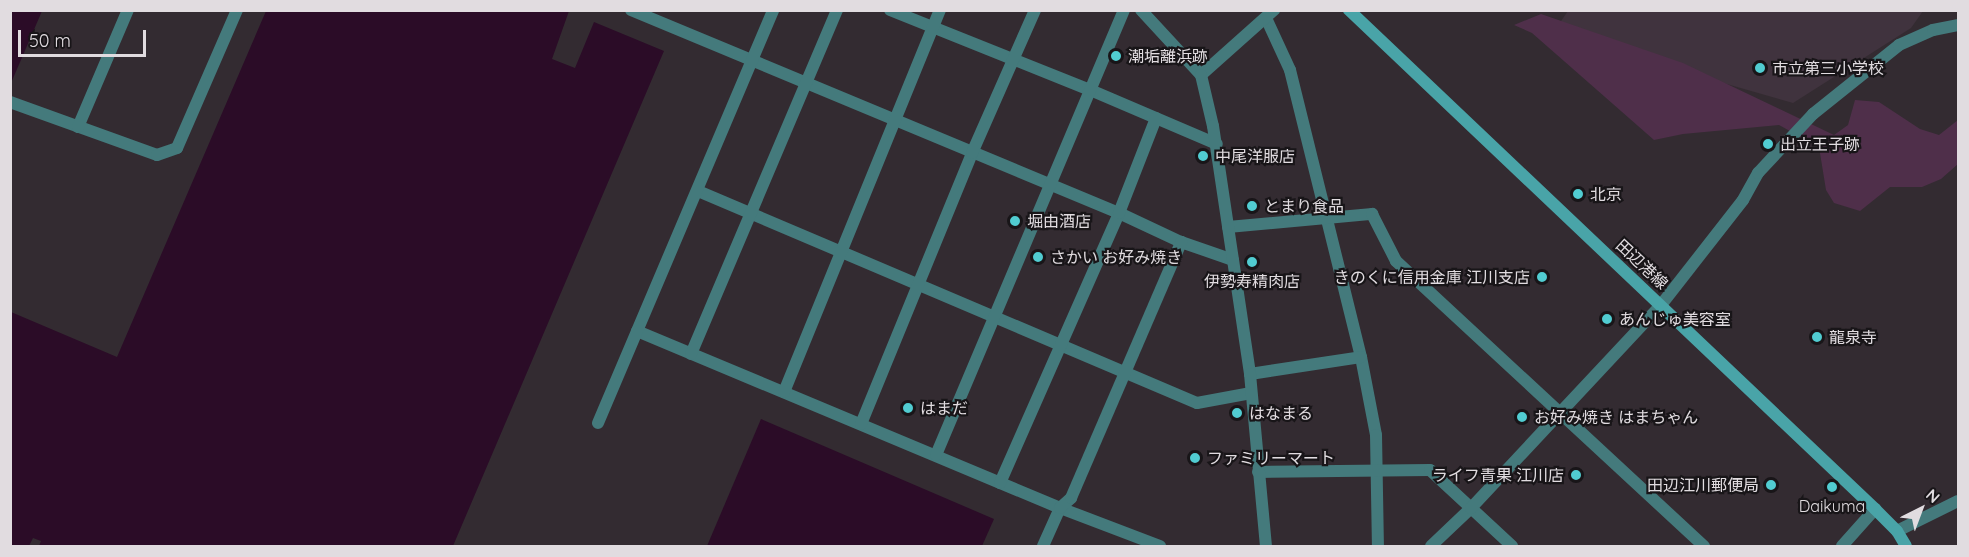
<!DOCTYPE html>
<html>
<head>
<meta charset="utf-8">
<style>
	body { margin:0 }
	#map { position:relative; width:1969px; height:557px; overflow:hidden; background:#332b31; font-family:Quicksand,"Noto Sans JP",sans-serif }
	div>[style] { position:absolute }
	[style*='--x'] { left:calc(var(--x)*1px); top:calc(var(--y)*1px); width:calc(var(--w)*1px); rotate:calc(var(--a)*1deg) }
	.built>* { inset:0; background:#40333e }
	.green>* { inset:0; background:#4f2f4a }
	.water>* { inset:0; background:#2b0c27 }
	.minor>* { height:12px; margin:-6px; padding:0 6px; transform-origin:6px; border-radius:6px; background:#447a7c }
	.tertiary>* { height:12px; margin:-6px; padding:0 6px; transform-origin:6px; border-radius:6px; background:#447a7c }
	.secondary>* { height:12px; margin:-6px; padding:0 6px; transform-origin:6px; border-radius:6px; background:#49a4a8 }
	.dots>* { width:16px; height:16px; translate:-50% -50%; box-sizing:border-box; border:3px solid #181518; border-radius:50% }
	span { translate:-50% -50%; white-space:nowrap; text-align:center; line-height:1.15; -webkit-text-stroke:4.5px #181518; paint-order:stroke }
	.poi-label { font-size:16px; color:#e1dce0 }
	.left { translate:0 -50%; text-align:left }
	.right { translate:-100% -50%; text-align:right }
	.street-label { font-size:16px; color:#e1dce0 }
	.frame { position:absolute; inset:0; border:12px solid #e1dce0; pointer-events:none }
	.north { position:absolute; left:1891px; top:479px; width:60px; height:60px; -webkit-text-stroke:4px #181518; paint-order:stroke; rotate:42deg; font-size:16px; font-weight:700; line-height:24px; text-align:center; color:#e1dce0 }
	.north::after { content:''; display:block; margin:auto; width:21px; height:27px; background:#e1dce0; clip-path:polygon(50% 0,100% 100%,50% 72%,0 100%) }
	.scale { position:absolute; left:18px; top:30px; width:128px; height:27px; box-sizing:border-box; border:3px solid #e1dce0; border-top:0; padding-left:8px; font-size:18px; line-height:21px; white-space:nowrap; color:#e1dce0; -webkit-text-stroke:4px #181518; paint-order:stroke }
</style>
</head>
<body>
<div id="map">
	<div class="built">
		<i style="clip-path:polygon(1568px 11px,1923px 11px,1911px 28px,1793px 103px,1552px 34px)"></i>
	</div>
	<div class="green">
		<i style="clip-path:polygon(1541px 14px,1683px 63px,1834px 135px,1848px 125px,1855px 100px,1879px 102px,1920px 129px,1939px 135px,1958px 120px,1958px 164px,1941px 179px,1922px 187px,1890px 187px,1860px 211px,1834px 203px,1826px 190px,1819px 147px,1779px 125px,1683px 134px,1654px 140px,1532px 33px,1514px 25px)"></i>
	</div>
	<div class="water">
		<i style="clip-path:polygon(11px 10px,42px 11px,11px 83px,10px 11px)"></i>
		<i style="clip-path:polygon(266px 11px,569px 11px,552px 59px,575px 68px,594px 22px,664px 51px,453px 546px,39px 546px,41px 541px,33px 538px,29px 546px,11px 546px,11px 312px,117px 357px)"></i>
		<i style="clip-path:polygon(761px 419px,994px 519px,982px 546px,707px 546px)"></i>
	</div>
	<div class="minor">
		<i style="--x:631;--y:10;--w:529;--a:22.59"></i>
		<i style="--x:1119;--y:213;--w:68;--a:25.1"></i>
		<i style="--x:1181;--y:242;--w:55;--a:19.1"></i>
		<i style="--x:890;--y:10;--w:213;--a:21.8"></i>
		<i style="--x:1088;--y:89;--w:140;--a:23.1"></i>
		<i style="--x:1266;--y:18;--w:57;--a:65.2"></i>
		<i style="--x:1290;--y:70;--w:296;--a:76.1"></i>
		<i style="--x:1361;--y:357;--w:79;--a:79.1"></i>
		<i style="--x:1376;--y:435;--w:111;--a:89"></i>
		<i style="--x:1201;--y:75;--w:98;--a:-41.7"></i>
		<i style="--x:10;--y:102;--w:156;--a:19.8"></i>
		<i style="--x:157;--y:155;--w:21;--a:-19"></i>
		<i style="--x:177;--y:148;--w:150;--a:-66.5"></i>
		<i style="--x:78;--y:127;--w:127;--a:-66.9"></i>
		<i style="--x:698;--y:191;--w:542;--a:23.02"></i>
		<i style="--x:1197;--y:403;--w:55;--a:-10.5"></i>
		<i style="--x:1228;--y:227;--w:145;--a:-5.2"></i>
		<i style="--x:1372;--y:214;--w:53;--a:62.9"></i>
		<i style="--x:1396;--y:261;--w:420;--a:42.8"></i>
		<i style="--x:637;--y:331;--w:459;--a:22.7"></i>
		<i style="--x:1060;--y:508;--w:107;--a:20.8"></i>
		<i style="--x:691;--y:354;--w:374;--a:-67"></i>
		<i style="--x:1250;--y:374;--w:112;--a:-8.7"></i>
		<i style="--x:784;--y:392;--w:413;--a:-67.8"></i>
		<i style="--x:598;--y:423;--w:449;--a:-67"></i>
		<i style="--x:861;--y:424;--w:293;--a:-67.7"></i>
		<i style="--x:972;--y:153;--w:156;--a:-66.2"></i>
		<i style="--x:936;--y:455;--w:483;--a:-67.1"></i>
		<i style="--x:1258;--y:472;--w:172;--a:-0.7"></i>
		<i style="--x:1430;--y:470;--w:112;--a:42.8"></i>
		<i style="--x:1000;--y:483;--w:295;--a:-66.2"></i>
		<i style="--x:1119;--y:213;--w:102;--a:-68.7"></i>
		<i style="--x:1897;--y:531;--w:68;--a:-26.2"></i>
		<i style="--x:1043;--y:546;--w:42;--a:-65.9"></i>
		<i style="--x:1060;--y:508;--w:15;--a:-42"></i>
		<i style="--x:1071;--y:498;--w:279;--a:-66.7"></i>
		<i style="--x:1431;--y:546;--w:55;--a:-43.5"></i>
		<i style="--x:1471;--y:508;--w:278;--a:-46.9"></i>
		<i style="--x:1661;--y:305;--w:133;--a:-52"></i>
		<i style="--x:1743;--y:200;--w:31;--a:-61"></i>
		<i style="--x:1758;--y:173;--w:81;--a:-47"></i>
		<i style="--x:1813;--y:114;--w:110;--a:-38.7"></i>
		<i style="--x:1899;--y:45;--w:37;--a:-24"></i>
		<i style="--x:1933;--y:30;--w:25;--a:-11"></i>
		<i style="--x:1842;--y:546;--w:50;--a:-48.3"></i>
	</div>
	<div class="tertiary">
		<i style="--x:1141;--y:10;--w:88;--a:47.3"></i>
		<i style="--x:1201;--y:75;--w:52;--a:76.8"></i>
		<i style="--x:1213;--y:126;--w:251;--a:81.5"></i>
		<i style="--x:1250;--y:374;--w:173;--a:84.7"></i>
	</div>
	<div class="secondary">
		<i style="--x:1349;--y:10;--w:725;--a:43.49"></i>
		<i style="--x:1875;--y:509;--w:31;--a:45"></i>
		<i style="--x:1897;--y:531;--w:17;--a:59"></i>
	</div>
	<div class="dots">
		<i style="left:1116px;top:56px;background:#51ccd1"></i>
		<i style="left:1760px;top:68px;background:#51ccd1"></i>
		<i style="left:1768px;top:144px;background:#51ccd1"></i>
		<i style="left:1203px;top:156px;background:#51ccd1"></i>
		<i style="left:1578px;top:194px;background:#51ccd1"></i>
		<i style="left:1252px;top:206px;background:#51ccd1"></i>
		<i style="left:1015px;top:221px;background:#51ccd1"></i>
		<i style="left:1038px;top:257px;background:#51ccd1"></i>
		<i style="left:1252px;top:262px;background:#51ccd1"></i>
		<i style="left:1542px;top:277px;background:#51ccd1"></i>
		<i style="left:1607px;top:319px;background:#51ccd1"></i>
		<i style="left:1817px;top:337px;background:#51ccd1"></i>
		<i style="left:908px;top:408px;background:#51ccd1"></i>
		<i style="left:1237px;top:413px;background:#51ccd1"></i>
		<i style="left:1522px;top:417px;background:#51ccd1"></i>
		<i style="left:1195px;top:458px;background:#51ccd1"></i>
		<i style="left:1576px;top:475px;background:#51ccd1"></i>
		<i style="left:1771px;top:485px;background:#51ccd1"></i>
		<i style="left:1832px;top:487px;background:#51ccd1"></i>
	</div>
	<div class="poi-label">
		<span class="left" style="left:1128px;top:56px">潮垢離浜跡</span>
		<span class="left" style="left:1772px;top:68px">市立第三小学校</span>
		<span class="left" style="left:1780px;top:144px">出立王子跡</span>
		<span class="left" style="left:1215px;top:156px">中尾洋服店</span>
		<span class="left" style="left:1590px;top:194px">北京</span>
		<span class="left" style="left:1264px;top:206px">とまり食品</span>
		<span class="left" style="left:1027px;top:221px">堀由酒店</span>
		<span class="left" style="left:1050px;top:257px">さかい お好み焼き</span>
		<span class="right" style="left:1530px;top:277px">きのくに信用金庫 江川支店</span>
		<span style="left:1252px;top:281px">伊勢寿精肉店</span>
		<span class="left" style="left:1619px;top:319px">あんじゅ美容室</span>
		<span class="left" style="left:1829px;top:337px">龍泉寺</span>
		<span class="left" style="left:920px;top:408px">はまだ</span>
		<span class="left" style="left:1249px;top:413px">はなまる</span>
		<span class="left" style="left:1534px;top:417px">お好み焼き はまちゃん</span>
		<span class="left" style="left:1207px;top:458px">ファミリーマート</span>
		<span class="right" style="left:1564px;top:475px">ライフ青果 江川店</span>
		<span class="right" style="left:1759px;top:485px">田辺江川郵便局</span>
		<span style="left:1832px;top:506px">Daikuma</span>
	</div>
	<div class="street-label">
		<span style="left:1642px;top:264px;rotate:43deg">田辺港線</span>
	</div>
	<div class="frame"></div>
	<div class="north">N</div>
	<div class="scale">50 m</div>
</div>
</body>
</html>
